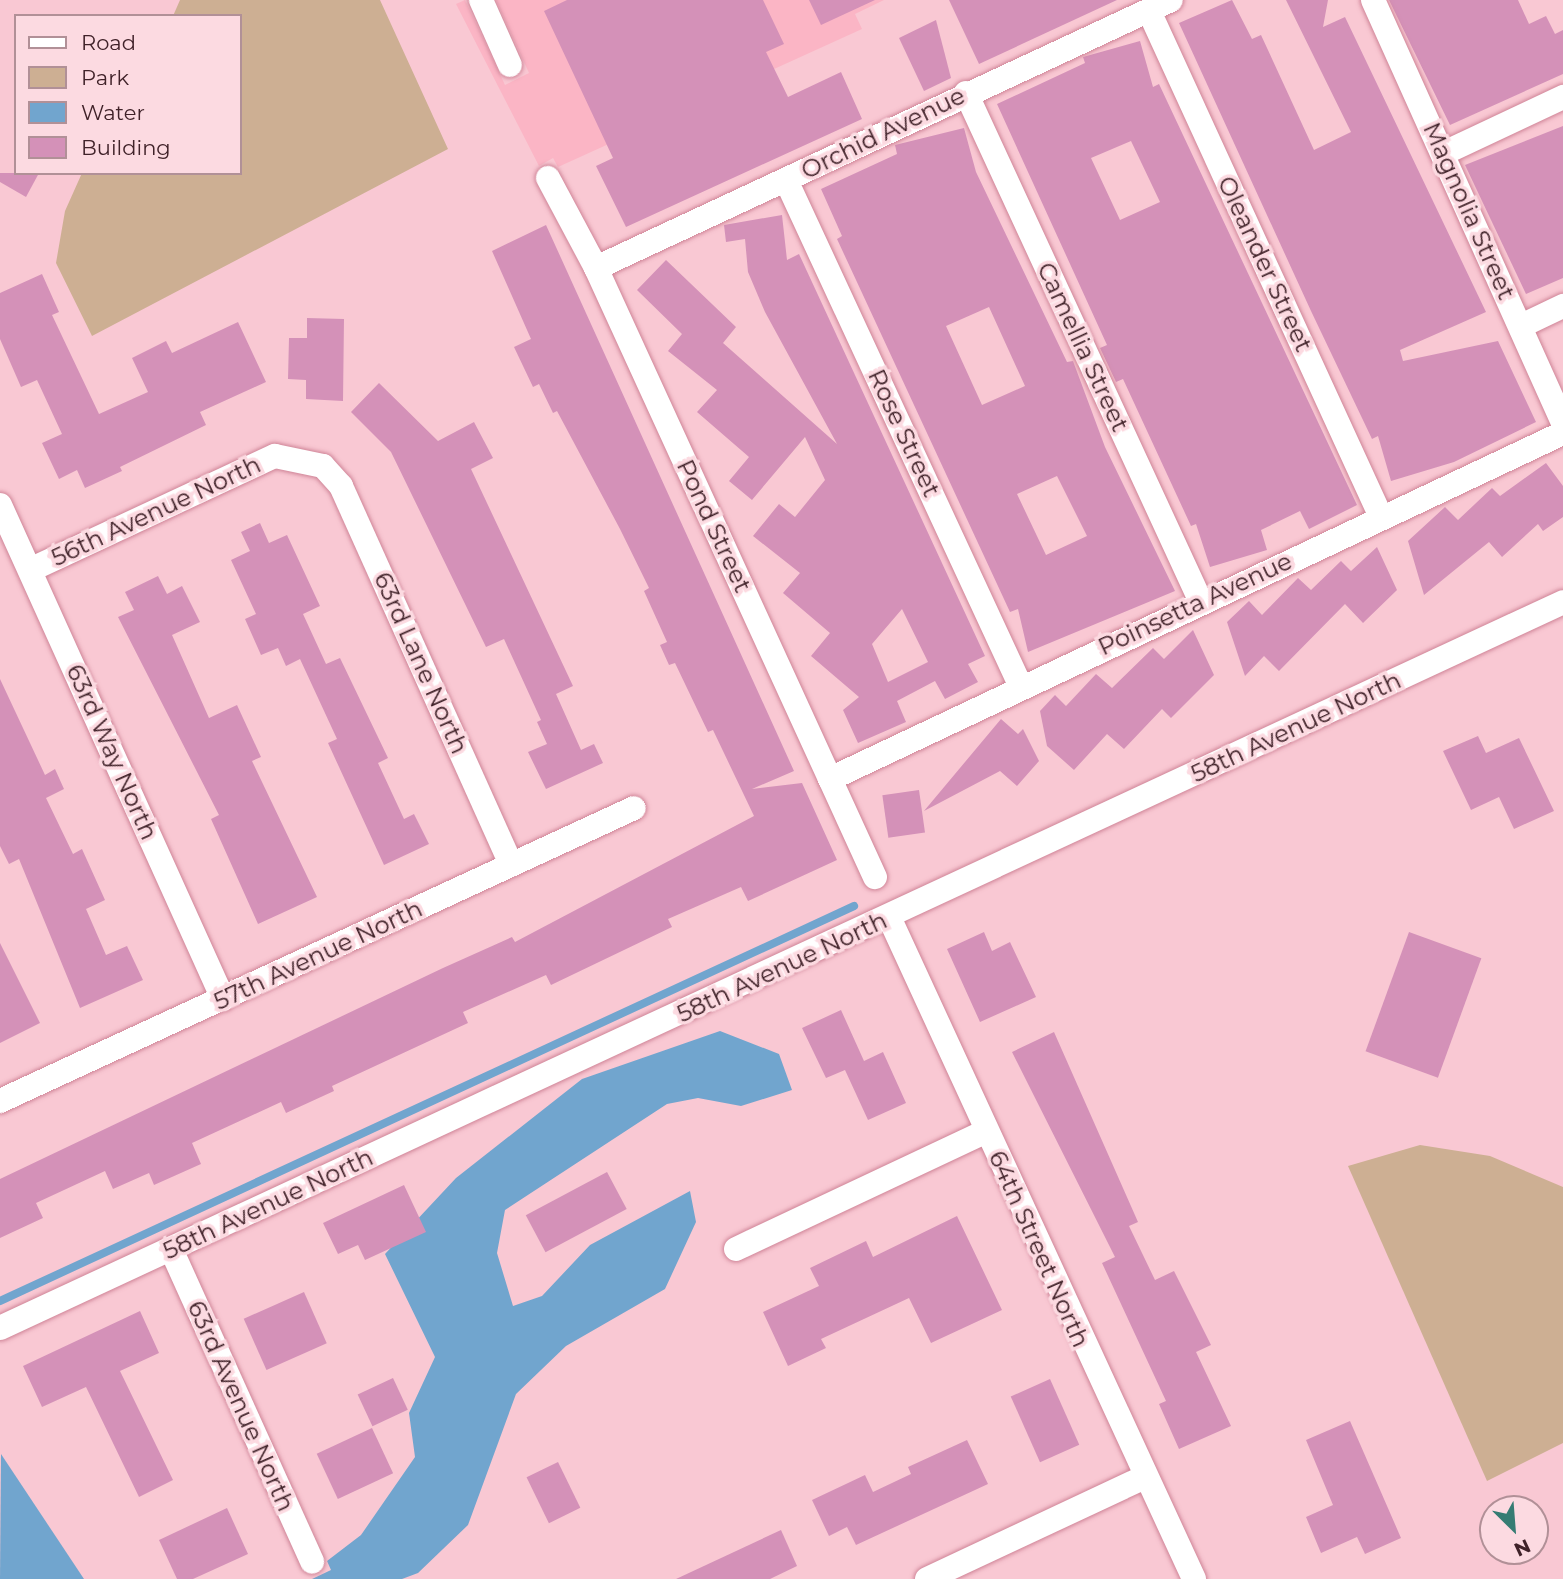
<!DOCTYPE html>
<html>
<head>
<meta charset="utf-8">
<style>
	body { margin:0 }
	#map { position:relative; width:1563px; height:1579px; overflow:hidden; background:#f9c8d3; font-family:Montserrat,sans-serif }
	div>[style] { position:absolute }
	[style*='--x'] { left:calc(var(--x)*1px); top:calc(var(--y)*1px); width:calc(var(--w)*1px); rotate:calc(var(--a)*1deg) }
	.built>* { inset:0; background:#fbb5c5 }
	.green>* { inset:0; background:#cdaf93 }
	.water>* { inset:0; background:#71a5ce }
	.stream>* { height:8px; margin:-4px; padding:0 4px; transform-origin:4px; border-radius:4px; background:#71a5ce }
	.building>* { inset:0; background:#d491b8; transform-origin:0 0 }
	.roads { filter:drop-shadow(0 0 2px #cf8497) drop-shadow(0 0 2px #cf8497) }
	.minor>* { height:24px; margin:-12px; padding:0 12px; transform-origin:12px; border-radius:12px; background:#fff }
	span { translate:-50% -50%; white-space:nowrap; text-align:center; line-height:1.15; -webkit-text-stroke:7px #fcdae1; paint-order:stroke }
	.street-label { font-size:24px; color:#402229 }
	.legend { position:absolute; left:14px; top:14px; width:228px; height:161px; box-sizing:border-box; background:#fcdae1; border:2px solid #b19097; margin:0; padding:9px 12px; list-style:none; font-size:21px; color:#402229 }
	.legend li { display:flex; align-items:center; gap:14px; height:35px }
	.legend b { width:35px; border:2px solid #b19097 }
	.north { position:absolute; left:1479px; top:1495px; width:70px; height:70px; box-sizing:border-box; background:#fcdae1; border:2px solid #b19097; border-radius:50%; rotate:155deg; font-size:19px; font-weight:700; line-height:28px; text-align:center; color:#402229 }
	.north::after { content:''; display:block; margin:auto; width:24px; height:32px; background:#367c73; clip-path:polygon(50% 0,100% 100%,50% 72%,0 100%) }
</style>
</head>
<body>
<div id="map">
	<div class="built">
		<i style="clip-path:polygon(465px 0,505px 85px,529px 73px,496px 0,884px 0,855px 14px,862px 29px,558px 167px,553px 158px,539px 166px,456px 4px)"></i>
	</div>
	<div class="green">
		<i style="clip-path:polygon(180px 0,380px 0,448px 149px,92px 336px,56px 263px,65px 211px,82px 173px,240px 173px,240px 16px,173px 16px)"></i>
		<i style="clip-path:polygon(1420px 1145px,1490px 1156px,1563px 1187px,1563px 1443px,1487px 1481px,1348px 1166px)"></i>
	</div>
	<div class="water">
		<i style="clip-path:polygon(720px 1031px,779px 1054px,792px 1090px,741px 1106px,698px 1098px,667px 1104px,505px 1210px,497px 1253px,513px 1306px,542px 1296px,590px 1245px,690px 1191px,696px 1222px,665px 1289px,566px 1346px,516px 1394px,468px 1525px,418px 1573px,402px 1579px,312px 1579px,331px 1570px,327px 1561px,361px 1535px,415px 1457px,409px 1413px,435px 1357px,385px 1254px,456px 1178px,582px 1079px)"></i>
		<i style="clip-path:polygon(1px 1454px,84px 1579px,0 1579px)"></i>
	</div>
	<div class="stream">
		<i style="--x:0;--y:1301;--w:941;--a:-24.82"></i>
	</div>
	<div class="building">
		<i style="clip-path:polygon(567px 0,763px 0,784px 44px,766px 52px,788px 97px,841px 72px,862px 119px,626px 227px,596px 166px,613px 158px,544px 11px)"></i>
		<i style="clip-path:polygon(809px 0,875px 0,821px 25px)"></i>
		<i style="clip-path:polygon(949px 0,1117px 0,979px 64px)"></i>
		<i style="clip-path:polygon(1232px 0,1252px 39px,1261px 35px,1314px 150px,1351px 132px,1286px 0,1328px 0,1323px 27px,1345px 17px,1486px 312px,1400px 350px,1403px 361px,1498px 341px,1536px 422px,1454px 462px,1391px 481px,1378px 436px,1372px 439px,1311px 311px,1179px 23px)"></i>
		<i style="clip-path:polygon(1389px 0,1518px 0,1529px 24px,1546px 16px,1555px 34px,1563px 30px,1563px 74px,1450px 125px)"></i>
		<i style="clip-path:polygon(936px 20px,951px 78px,924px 91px,899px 38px)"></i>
		<i style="clip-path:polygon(evenodd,1140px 41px,1153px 87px,1159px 84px,1357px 505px,1309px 529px,1300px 511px,1261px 530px,1267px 550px,1210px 567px,1196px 524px,1191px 526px,1123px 379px,1116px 382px,1100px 348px,1107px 345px,997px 104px,1085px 63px,1083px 57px,1140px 41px,1131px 141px,1160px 202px,1120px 220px,1091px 158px,1131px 141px)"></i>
		<i style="clip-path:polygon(1563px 126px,1563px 278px,1526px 294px,1465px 165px)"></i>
		<i style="clip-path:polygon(evenodd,964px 128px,976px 172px,1067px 362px,1073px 361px,1105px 447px,1175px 591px,1028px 652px,1018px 609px,1010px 612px,837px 239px,842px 236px,821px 189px,897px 154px,895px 145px,964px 128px,989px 307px,1025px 386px,982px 405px,946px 326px,989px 307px,964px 128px,1057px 476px,1087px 536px,1046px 555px,1017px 494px,1057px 476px)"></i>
		<i style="clip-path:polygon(0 173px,39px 173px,26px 197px,0 182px)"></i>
		<i style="clip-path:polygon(evenodd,782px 215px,787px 260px,799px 254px,985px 656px,968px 664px,978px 682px,945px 699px,935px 681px,897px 701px,906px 722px,858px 743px,843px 710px,859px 697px,811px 656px,830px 633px,783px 593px,800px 573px,753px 536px,779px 504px,795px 517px,825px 480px,805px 437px,752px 500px,729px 481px,749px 457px,697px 412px,717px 390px,668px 351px,682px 334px,637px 290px,666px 260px,736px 327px,723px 343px,837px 444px,765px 312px,748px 272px,745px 239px,726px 242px,724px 225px,782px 215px,902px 609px,928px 662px,888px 682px,872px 644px,902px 609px)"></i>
		<i style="clip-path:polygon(546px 225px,794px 771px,752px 789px,802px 783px,837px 860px,748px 901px,741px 887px,668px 919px,672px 927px,551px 985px,546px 975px,463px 1012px,468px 1023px,332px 1086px,334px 1091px,286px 1113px,281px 1102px,192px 1143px,201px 1164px,154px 1185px,149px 1173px,113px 1189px,105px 1171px,36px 1203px,43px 1218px,0 1238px,0 1179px,443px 968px,512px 937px,515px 942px,754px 816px,713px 730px,708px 732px,675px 663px,669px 665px,660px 645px,667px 642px,644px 591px,649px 588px,620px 529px,557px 411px,553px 413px,539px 384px,533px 387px,514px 347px,531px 339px,492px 251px)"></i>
		<i style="clip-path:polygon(42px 274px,59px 312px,52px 315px,99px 414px,148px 392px,132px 358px,166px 341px,172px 353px,238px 322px,266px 382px,200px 412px,206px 425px,120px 467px,122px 471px,85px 488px,77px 470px,59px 479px,42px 443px,62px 434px,37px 380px,21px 387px,0 339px,0 293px)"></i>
		<i style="clip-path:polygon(307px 318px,344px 319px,343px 401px,306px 399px,306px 380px,288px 379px,289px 338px,307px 338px)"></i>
		<i style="clip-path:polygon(379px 383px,438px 441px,474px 422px,493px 458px,471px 469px,573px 686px,556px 694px,581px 750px,594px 744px,603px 763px,546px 789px,528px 752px,547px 744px,537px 722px,541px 720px,504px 639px,486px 647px,391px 452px,351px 412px)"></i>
		<i style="clip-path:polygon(1546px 463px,1563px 486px,1563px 517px,1543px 531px,1538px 524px,1502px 557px,1489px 542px,1424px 595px,1408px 541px,1445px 507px,1458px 520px,1492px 488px,1500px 496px)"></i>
		<i style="clip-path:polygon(260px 523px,269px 543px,287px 535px,320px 606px,303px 614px,326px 664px,340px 658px,388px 758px,378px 763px,404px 819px,414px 814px,429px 844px,384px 865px,328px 743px,337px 739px,300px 659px,286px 666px,278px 648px,261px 655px,245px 619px,256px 614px,231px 560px,250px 551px,241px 532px)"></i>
		<i style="clip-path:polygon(1377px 547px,1397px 590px,1363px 623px,1345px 604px,1279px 671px,1264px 656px,1245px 676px,1227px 622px,1249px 601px,1262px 615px,1298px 578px,1311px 590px,1341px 561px,1351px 571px)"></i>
		<i style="clip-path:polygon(158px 576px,167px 594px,182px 586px,200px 622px,172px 635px,209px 718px,237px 705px,261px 757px,252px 761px,317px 897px,258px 924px,211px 819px,219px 815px,118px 617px,134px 610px,125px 592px)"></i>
		<i style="clip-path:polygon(1193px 630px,1214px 675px,1171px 718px,1162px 709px,1124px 749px,1107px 734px,1074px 770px,1047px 746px,1040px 711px,1055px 695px,1066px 706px,1096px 674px,1112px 688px,1153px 648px,1164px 659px)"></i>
		<i style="clip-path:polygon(0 679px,45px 775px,55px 769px,64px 789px,46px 798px,73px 854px,82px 849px,105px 900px,86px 909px,106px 955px,127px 946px,143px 980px,80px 1008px,19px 859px,9px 864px,0 846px)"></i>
		<i style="clip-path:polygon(1001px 719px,1018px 734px,1023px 729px,1039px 761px,1017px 786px,1000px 771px,924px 811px)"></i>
		<i style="clip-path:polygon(1478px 736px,1486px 753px,1519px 738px,1554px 811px,1514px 829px,1499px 797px,1471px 810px,1443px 751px)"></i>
		<i style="left:919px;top:790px;width:43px;height:37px;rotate:82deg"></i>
		<i style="clip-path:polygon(984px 932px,992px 951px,1010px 942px,1036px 997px,980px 1022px,947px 949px)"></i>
		<i style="left:1409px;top:932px;width:77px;height:127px;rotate:20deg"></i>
		<i style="clip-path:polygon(0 943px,40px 1023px,0 1043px)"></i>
		<i style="clip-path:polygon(841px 1010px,864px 1061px,883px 1052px,906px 1103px,868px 1120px,845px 1070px,826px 1078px,802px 1028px)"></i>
		<i style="clip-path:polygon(1054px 1032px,1138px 1222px,1129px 1226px,1155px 1280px,1174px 1271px,1211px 1345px,1196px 1352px,1231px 1426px,1179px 1449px,1159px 1404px,1166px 1401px,1102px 1263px,1115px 1257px,1012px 1052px)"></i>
		<i style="left:607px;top:1172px;width:42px;height:92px;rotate:62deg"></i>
		<i style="clip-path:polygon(404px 1185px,426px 1232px,365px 1260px,358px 1245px,338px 1254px,323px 1223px)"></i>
		<i style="clip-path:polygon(957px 1216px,1002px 1310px,931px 1343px,909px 1298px,821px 1339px,826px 1348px,788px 1366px,763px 1312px,819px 1286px,810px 1268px,866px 1241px,873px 1257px)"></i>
		<i style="left:304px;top:1292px;width:56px;height:66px;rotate:66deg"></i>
		<i style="clip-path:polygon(140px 1311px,159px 1353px,120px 1371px,173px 1480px,139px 1497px,86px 1387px,42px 1407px,23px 1366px)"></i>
		<i style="left:393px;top:1378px;width:35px;height:39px;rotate:65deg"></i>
		<i style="left:1050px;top:1379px;width:72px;height:43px;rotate:66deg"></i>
		<i style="clip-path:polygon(1350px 1421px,1401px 1538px,1365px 1554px,1357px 1537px,1321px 1553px,1306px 1517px,1333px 1505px,1306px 1440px)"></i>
		<i style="left:372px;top:1428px;width:50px;height:61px;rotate:65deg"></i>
		<i style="clip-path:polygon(967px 1440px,988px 1484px,856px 1545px,847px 1527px,829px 1536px,812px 1500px,865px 1475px,873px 1492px,911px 1474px,908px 1467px)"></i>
		<i style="left:558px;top:1462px;width:51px;height:35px;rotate:64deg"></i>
		<i style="clip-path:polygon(227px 1508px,248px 1554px,193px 1579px,177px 1579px,159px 1540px)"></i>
		<i style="clip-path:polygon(781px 1530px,797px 1566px,770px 1579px,676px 1579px)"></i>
	</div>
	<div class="roads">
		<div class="minor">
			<i style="--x:481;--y:0;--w:71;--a:66"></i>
			<i style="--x:1373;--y:0;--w:464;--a:65.8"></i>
			<i style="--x:1149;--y:11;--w:557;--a:65.37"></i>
			<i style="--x:966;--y:93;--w:558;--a:65.22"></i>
			<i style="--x:1444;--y:153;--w:132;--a:-25.2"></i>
			<i style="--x:548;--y:178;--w:102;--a:61.9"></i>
			<i style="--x:596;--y:268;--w:670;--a:65.39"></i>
			<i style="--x:786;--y:180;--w:559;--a:65.13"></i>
			<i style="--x:596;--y:268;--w:634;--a:-24.99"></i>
			<i style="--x:1521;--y:326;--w:47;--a:-25.5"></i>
			<i style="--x:0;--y:505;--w:542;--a:65.7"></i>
			<i style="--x:30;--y:570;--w:270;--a:-25"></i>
			<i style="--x:275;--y:456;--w:49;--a:11.8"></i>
			<i style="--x:323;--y:466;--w:27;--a:48"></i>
			<i style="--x:341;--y:486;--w:415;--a:65.8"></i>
			<i style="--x:830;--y:779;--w:811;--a:-25.27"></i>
			<i style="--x:889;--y:917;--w:729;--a:65.26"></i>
			<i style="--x:0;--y:1101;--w:698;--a:-24.8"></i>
			<i style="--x:171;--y:1249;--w:343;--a:65.7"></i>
			<i style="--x:736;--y:1249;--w:275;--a:-25.2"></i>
			<i style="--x:0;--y:1328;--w:1723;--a:-24.91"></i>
			<i style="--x:927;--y:1579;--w:238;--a:-25.1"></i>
		</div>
	</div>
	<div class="street-label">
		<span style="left:883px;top:133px;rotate:-26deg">Orchid Avenue</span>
		<span style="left:1469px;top:211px;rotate:66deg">Magnolia Street</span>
		<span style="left:1265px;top:264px;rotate:65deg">Oleander Street</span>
		<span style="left:1083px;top:347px;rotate:65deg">Camellia Street</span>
		<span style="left:904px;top:433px;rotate:65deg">Rose Street</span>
		<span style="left:156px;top:511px;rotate:-25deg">56th Avenue North</span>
		<span style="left:714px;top:526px;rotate:65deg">Pond Street</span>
		<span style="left:1195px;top:604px;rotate:-25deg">Poinsetta Avenue</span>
		<span style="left:421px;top:663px;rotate:66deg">63rd Lane North</span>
		<span style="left:1296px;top:727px;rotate:-25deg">58th Avenue North</span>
		<span style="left:112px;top:752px;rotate:66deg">63rd Way North</span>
		<span style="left:318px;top:955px;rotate:-25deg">57th Avenue North</span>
		<span style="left:782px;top:967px;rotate:-25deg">58th Avenue North</span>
		<span style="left:268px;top:1204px;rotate:-25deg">58th Avenue North</span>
		<span style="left:1039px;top:1249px;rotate:66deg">64th Street North</span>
		<span style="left:241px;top:1406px;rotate:66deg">63rd Avenue North</span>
	</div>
	<ul class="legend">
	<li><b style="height:9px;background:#fff"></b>Road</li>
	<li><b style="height:19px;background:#cdaf93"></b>Park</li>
	<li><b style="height:19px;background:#71a5ce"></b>Water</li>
	<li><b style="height:19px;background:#d491b8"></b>Building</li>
	</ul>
	<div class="north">N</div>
</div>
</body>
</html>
